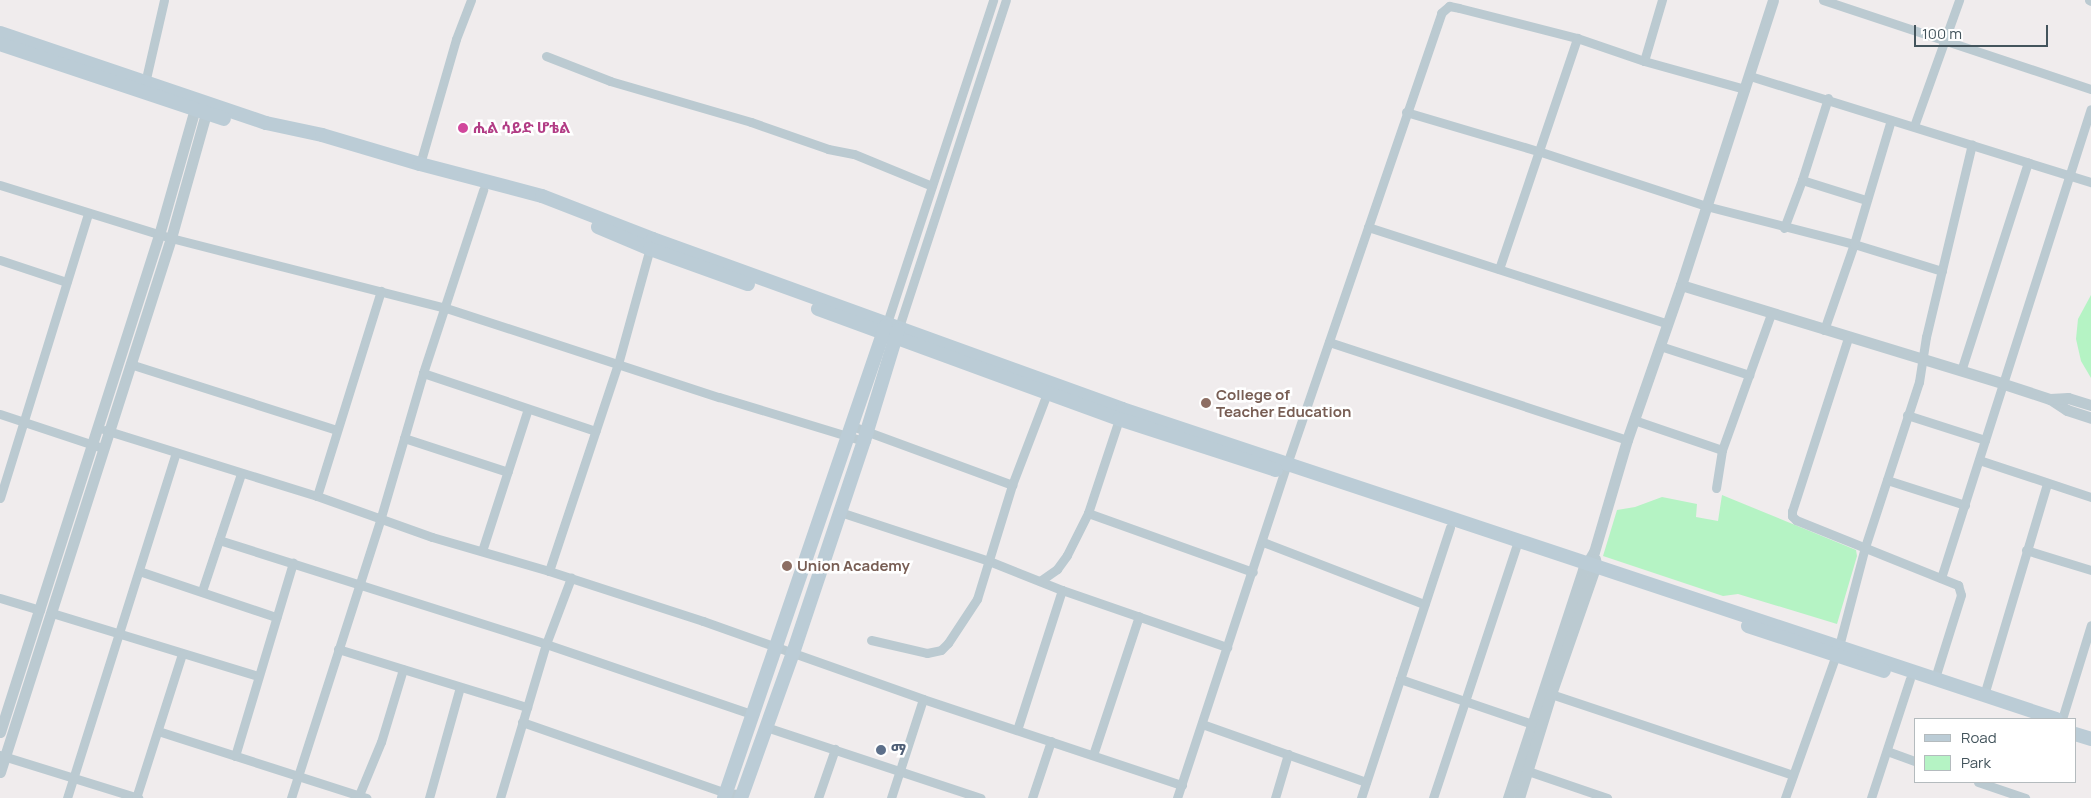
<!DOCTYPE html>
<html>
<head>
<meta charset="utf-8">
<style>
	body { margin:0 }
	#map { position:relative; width:2091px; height:798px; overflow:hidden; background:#f0eced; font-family:Manrope,"Noto Sans Ethiopic",sans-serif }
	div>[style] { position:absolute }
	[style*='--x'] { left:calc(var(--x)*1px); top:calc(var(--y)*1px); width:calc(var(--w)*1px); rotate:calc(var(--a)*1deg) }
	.green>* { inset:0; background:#b5f3c4 }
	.minor>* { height:9px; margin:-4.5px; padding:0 4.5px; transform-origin:4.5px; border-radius:4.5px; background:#bbcad1 }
	.tertiary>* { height:11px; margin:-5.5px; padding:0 5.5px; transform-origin:5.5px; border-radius:5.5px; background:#bbcad1 }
	.secondary>* { height:14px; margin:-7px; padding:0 7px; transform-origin:7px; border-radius:7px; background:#bbccd6 }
	.dots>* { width:14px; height:14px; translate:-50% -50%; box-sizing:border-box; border:2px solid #fff; border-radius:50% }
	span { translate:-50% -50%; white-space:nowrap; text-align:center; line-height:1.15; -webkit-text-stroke:5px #fff; paint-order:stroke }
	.hotel-label { font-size:15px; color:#b23c85; font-weight:700 }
	.left { translate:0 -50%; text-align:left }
	.education-label { font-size:15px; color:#785e54; font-weight:700 }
	.service-label { font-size:15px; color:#4e5e75; font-weight:700 }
	.legend { position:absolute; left:1914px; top:718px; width:162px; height:65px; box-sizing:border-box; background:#fff; border:1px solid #b4bbbe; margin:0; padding:6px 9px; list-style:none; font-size:15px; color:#43545c }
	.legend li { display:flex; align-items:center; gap:10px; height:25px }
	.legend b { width:25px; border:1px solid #b4bbbe }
	.scale { position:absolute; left:1914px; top:25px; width:134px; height:22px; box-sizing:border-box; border:2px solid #43545c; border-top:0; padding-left:6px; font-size:15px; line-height:18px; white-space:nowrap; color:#43545c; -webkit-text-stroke:4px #fff; paint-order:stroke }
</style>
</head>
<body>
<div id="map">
	<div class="green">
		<i style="clip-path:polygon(2091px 295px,2091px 378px,2081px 361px,2076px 339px,2078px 319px)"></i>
		<i style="clip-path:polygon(1722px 495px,1856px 550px,1857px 556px,1837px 624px,1738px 594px,1723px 596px,1603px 556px,1617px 510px,1635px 507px,1662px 497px,1697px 504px,1696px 517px,1718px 521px)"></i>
	</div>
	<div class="minor">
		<i style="--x:1823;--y:0;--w:282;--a:18.4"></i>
		<i style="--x:2089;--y:0;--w:2;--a:27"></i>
		<i style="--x:546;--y:56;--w:69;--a:21.3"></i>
		<i style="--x:610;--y:81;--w:147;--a:16.2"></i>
		<i style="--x:751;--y:122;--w:82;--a:19.3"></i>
		<i style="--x:828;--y:149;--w:26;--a:11"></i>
		<i style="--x:854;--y:154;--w:84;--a:22.3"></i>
		<i style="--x:1644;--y:61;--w:64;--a:-73.6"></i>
		<i style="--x:1750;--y:76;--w:357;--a:17.3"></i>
		<i style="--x:145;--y:83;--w:85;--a:-77.1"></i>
		<i style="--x:1406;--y:112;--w:138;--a:16.5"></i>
		<i style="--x:1538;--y:151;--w:177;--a:18.1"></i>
		<i style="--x:1706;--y:206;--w:153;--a:14.4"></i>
		<i style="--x:1854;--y:244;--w:92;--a:17.1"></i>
		<i style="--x:1914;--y:126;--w:134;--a:-70.3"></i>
		<i style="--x:420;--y:164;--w:130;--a:-73.9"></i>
		<i style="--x:456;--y:39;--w:42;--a:-69"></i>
		<i style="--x:1802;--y:180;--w:67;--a:17.4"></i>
		<i style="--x:0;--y:185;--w:179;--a:17.2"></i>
		<i style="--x:171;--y:238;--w:284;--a:14.3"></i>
		<i style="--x:446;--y:308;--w:287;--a:18.1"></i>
		<i style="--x:719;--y:397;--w:152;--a:16.9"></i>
		<i style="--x:1368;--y:227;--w:315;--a:17.9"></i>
		<i style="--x:1784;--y:228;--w:51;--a:-69.4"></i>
		<i style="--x:1802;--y:180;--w:86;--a:-72.4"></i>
		<i style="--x:0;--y:260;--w:70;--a:18.4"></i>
		<i style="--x:1499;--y:269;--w:244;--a:-71.3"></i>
		<i style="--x:887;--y:323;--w:340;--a:-71.8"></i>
		<i style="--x:899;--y:327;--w:344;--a:-71.9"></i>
		<i style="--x:1824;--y:330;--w:91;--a:-70.8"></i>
		<i style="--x:1854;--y:244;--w:129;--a:-73.4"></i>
		<i style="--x:1848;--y:338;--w:182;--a:107.9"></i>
		<i style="--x:1792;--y:511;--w:5;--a:90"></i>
		<i style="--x:1792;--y:516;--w:6;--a:45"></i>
		<i style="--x:1796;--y:520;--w:175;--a:21.9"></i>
		<i style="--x:1958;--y:585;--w:10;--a:73"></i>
		<i style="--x:1961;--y:595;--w:87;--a:107.4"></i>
		<i style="--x:1329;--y:342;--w:314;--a:18.2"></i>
		<i style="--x:1660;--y:346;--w:94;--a:18"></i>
		<i style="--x:130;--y:364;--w:217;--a:17.7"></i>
		<i style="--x:1961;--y:371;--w:219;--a:-72.2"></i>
		<i style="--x:423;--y:373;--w:182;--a:18.6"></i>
		<i style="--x:0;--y:414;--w:108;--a:18.3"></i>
		<i style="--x:1907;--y:415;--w:82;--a:17.8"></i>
		<i style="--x:1634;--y:420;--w:93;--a:18.8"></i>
		<i style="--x:852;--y:426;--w:171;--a:20.2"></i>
		<i style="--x:105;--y:430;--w:222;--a:17.3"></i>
		<i style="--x:317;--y:496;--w:122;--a:19.6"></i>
		<i style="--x:432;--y:537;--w:122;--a:16.2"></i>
		<i style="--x:549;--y:571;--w:162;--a:18"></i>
		<i style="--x:703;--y:621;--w:233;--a:19.5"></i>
		<i style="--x:923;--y:699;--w:273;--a:18.4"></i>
		<i style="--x:404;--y:438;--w:109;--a:18.1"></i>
		<i style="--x:1979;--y:460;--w:118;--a:18.3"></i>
		<i style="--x:1887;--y:480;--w:82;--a:17.8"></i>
		<i style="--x:1716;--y:488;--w:38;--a:-81"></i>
		<i style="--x:1722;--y:450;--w:145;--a:-70.2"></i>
		<i style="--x:317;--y:496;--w:215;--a:-72.7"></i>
		<i style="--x:0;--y:498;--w:298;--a:-72.8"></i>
		<i style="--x:840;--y:512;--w:157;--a:18.2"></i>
		<i style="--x:989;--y:561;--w:79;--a:21.7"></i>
		<i style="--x:1062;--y:590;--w:175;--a:19.1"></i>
		<i style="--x:1088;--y:513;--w:175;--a:19.7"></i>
		<i style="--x:219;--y:540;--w:343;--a:17.6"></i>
		<i style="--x:546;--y:644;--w:220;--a:18.8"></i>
		<i style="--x:1263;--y:542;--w:173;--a:21.1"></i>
		<i style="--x:2026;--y:550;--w:68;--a:17.1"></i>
		<i style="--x:482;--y:551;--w:149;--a:-72.1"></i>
		<i style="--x:139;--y:571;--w:145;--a:18.6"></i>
		<i style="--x:549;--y:571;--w:218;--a:-71.6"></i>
		<i style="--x:618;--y:364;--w:124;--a:-74.6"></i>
		<i style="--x:1941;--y:578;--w:492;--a:-72.3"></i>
		<i style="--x:1040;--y:581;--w:21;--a:-35"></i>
		<i style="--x:1057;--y:569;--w:17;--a:-54"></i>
		<i style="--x:1067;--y:555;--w:47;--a:-63.4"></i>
		<i style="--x:1088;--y:513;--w:102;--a:-71.7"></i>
		<i style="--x:202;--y:591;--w:123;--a:-71.6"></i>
		<i style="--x:0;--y:598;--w:42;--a:16.7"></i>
		<i style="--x:52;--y:613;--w:215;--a:17"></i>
		<i style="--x:871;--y:640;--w:57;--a:13.1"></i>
		<i style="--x:927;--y:653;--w:14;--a:-12"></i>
		<i style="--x:941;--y:650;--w:10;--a:-45"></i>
		<i style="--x:948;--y:643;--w:53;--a:-56.6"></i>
		<i style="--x:977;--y:599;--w:119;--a:-72.9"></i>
		<i style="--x:1012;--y:485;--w:104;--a:-69.1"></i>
		<i style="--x:338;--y:649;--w:198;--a:17.1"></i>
		<i style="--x:1400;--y:679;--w:139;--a:18.8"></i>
		<i style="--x:1551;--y:694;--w:255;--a:18.5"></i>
		<i style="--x:1984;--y:695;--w:221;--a:-73.4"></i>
		<i style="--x:2062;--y:719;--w:98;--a:-72.9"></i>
		<i style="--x:522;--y:722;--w:216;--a:19.2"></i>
		<i style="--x:726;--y:793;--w:16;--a:4"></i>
		<i style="--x:1202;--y:724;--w:174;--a:19.5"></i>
		<i style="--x:766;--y:727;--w:226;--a:18.3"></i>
		<i style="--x:1017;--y:730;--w:147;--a:-72.2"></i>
		<i style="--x:158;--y:731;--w:219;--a:17.8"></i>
		<i style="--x:1887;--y:751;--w:30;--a:20"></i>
		<i style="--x:0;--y:755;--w:145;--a:17.3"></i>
		<i style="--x:1093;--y:755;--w:146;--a:-71.7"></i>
		<i style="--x:235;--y:756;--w:202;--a:-73.3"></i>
		<i style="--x:1522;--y:769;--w:90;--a:18.8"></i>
		<i style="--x:1978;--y:782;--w:50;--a:18.8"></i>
		<i style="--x:359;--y:795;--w:57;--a:-67.5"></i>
		<i style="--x:381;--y:742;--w:76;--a:-73.2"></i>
		<i style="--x:67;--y:798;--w:362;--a:-72.5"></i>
		<i style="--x:136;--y:798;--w:151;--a:-72.3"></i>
		<i style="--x:291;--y:798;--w:295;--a:-72.2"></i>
		<i style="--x:381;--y:517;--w:150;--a:-73.7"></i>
		<i style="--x:423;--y:373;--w:193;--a:-71.8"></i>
		<i style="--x:429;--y:798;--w:115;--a:-74.4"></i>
		<i style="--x:500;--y:798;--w:161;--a:-73.4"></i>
		<i style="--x:546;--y:644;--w:71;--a:-69.3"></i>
		<i style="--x:818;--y:798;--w:52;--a:-70.9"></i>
		<i style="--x:891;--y:798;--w:104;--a:-72.1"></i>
		<i style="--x:1032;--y:798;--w:60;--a:-71.6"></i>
		<i style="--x:1177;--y:798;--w:352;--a:-71.8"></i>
		<i style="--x:1287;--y:464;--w:477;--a:-71.1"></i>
		<i style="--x:1441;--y:13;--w:11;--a:-41"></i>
		<i style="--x:1449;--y:6;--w:10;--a:11"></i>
		<i style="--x:1459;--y:8;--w:122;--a:14.3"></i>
		<i style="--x:1577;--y:38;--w:71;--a:18.9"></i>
		<i style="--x:1644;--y:61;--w:105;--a:15.5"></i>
		<i style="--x:1275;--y:798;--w:46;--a:-73.5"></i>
		<i style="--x:1361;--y:798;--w:285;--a:-71.8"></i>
		<i style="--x:1433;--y:798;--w:264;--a:-71.7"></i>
		<i style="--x:1785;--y:798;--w:161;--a:-70.4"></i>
		<i style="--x:1839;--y:646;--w:102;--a:-75.3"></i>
		<i style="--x:1865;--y:547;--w:174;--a:-71.9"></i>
		<i style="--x:1919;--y:382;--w:46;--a:-81.2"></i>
		<i style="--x:1926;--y:337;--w:198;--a:-76.6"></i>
		<i style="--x:1871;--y:798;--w:125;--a:-71.9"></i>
	</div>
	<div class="tertiary">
		<i style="--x:1681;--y:285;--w:338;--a:17"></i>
		<i style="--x:2004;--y:384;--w:48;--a:18.1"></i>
		<i style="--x:2050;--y:399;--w:20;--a:33"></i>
		<i style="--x:2067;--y:410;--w:25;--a:18"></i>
		<i style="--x:2050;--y:399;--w:18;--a:-3"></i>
		<i style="--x:2068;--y:398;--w:24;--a:17"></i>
		<i style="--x:0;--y:732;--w:522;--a:-72.26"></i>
		<i style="--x:159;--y:235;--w:138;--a:-74.1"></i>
		<i style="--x:0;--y:772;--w:561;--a:-72.24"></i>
		<i style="--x:171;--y:238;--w:137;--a:-74.3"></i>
		<i style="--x:1508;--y:798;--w:240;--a:-71.8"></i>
		<i style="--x:1583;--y:570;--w:21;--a:-59"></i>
		<i style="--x:1594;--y:552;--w:117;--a:-73.6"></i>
		<i style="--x:1627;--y:440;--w:164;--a:-70.8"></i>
		<i style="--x:1681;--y:285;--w:299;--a:-72.1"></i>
		<i style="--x:1519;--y:798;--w:109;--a:-72.9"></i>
		<i style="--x:1551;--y:694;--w:137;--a:-70.8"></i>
		<i style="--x:1596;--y:565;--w:6;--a:-99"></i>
	</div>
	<div class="secondary">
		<i style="--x:0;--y:33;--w:281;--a:18.7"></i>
		<i style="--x:266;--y:123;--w:57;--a:12.1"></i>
		<i style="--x:322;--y:135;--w:102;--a:16.5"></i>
		<i style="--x:420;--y:164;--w:126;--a:14.7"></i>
		<i style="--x:542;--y:196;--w:119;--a:21.2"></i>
		<i style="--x:653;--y:239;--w:499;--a:19.9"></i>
		<i style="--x:1122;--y:409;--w:984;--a:18.36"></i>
		<i style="--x:0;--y:44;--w:236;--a:18.5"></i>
		<i style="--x:598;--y:227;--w:56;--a:22.9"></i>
		<i style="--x:650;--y:249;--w:104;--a:19.7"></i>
		<i style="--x:818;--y:309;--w:320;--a:20.1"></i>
		<i style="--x:1119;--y:419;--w:165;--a:18"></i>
		<i style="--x:1748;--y:626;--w:143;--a:18.3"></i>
		<i style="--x:2075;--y:734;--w:17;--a:17"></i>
		<i style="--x:724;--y:798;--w:499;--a:-71.1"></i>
		<i style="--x:741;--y:798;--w:154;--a:-70.3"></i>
		<i style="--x:793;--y:653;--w:224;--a:-71.5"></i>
		<i style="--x:864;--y:441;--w:116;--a:-73"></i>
	</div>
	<div class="dots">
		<i style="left:463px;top:128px;background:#d1479c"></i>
		<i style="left:1206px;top:403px;background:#8d6e63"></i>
		<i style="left:787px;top:566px;background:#8d6e63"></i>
		<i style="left:881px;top:750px;background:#5c6f8a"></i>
	</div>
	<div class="hotel-label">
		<span class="left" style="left:473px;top:128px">ሒል ሳይድ ሆቴል</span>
	</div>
	<div class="education-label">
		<span class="left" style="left:1216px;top:403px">College of<br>Teacher Education</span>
		<span class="left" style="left:797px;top:566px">Union Academy</span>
	</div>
	<div class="service-label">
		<span class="left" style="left:891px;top:750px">ማ</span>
	</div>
	<ul class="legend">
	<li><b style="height:6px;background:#bbccd6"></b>Road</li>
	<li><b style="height:14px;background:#b5f3c4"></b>Park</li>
	</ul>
	<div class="scale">100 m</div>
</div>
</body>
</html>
